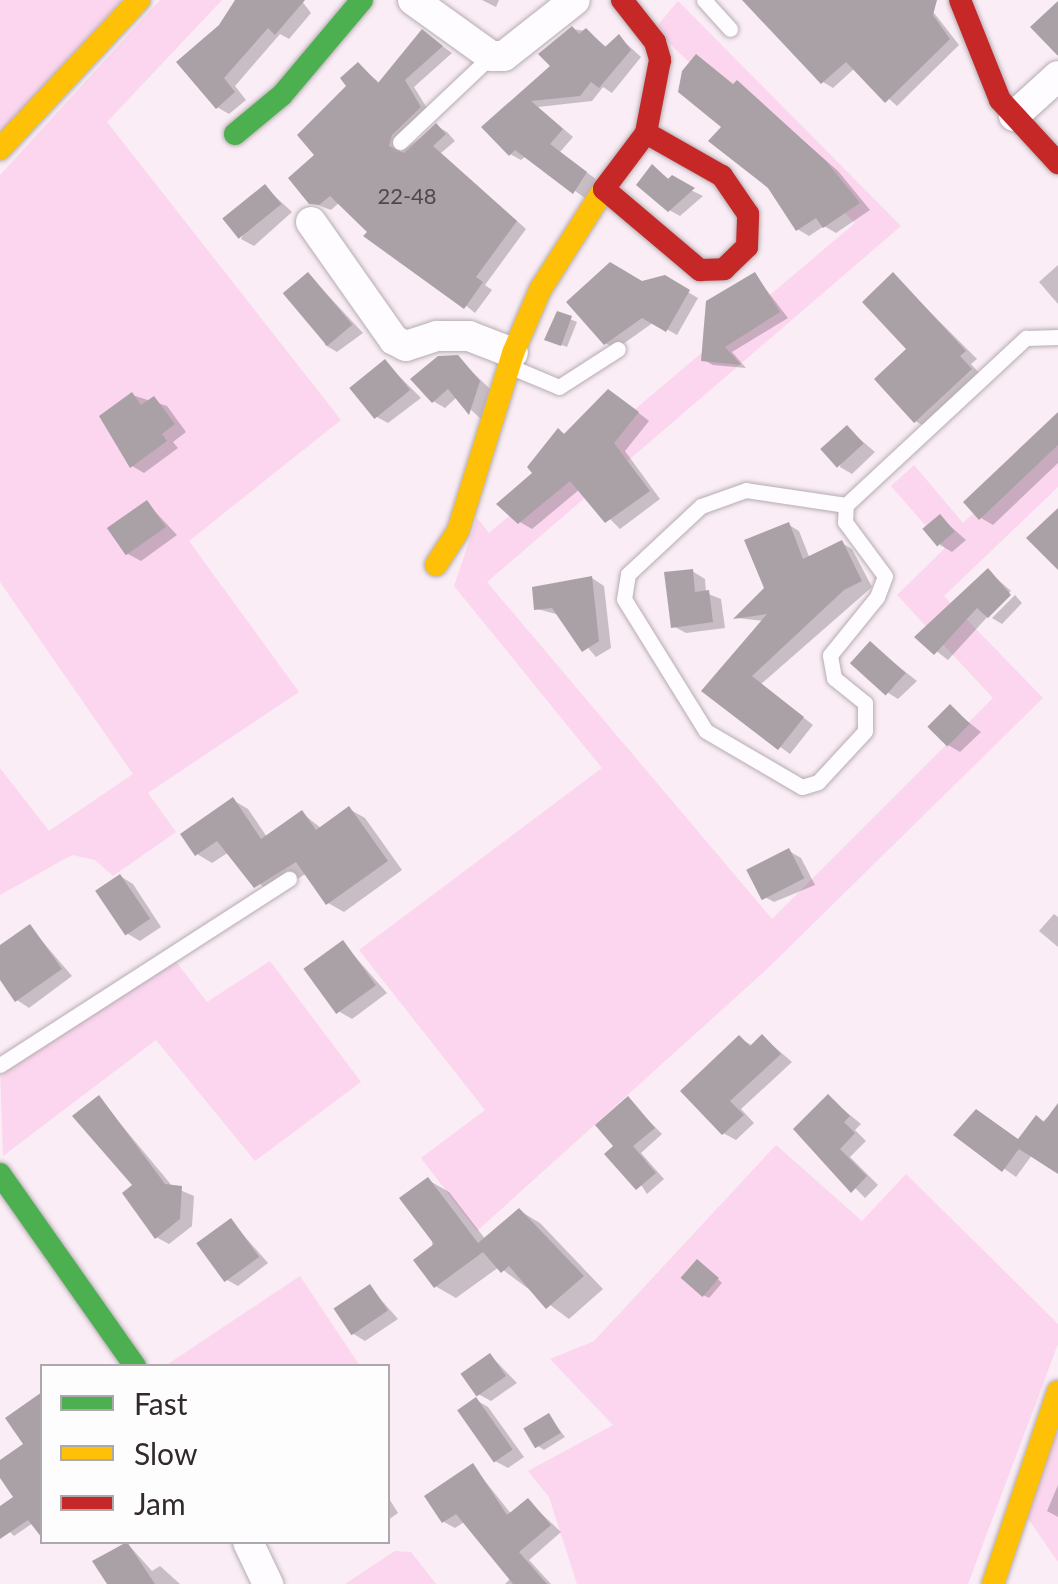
<!DOCTYPE html>
<html>
<head>
<meta charset="utf-8">
<style>
	body { margin:0 }
	#map { position:relative; width:1058px; height:1584px; overflow:hidden; background:#faedf5; font-family:Lato,sans-serif }
	div>[style] { position:absolute }
	[style*='--x'] { left:calc(var(--x)*1px); top:calc(var(--y)*1px); width:calc(var(--w)*1px); rotate:calc(var(--a)*1deg) }
	.green>* { inset:0; background:#fbd6ee }
	.shadow>* { inset:0; background:#0003 }
	.building>* { inset:0; background:#aaa1a6; transform-origin:0 0 }
	.roads { filter:drop-shadow(0 0 2px #b5acb1) drop-shadow(0 0 2px #b5acb1) }
	.lane>* { height:15px; margin:-7.5px; padding:0 7.5px; transform-origin:7.5px; border-radius:7.5px; background:#fefcfe }
	.street>* { height:30px; margin:-15px; padding:0 15px; transform-origin:15px; border-radius:15px; background:#fefcfe }
	.fast>* { height:22px; margin:-11px; padding:0 11px; transform-origin:11px; border-radius:11px; background:#4caf50 }
	.slow>* { height:22px; margin:-11px; padding:0 11px; transform-origin:11px; border-radius:11px; background:#ffc107 }
	.jam>* { height:22px; margin:-11px; padding:0 11px; transform-origin:11px; border-radius:11px; background:#c62828 }
	span { translate:-50% -50%; white-space:nowrap; text-align:center; line-height:1.15; -webkit-text-stroke:10px #fdfdfd; paint-order:stroke }
	.number-label { font-size:22px; color:#50474d }
	.number-label span { -webkit-text-stroke-width:0 }
	.legend { position:absolute; left:40px; top:1364px; width:350px; height:180px; box-sizing:border-box; background:#fdfdfd; border:2px solid #aca8ab; margin:0; padding:12px 18px; list-style:none; font-size:30px; color:#32292f }
	.legend li { display:flex; align-items:center; gap:20px; height:50px }
	.legend b { width:50px; border:2px solid #aca8ab }
</style>
</head>
<body>
<div id="map">
	<div class="green">
		<i style="clip-path:polygon(0 0,122px 0,0 134px)"></i>
		<i style="clip-path:polygon(160px 0,222px 0,107px 122px,341px 420px,189px 541px,299px 692px,148px 793px,176px 832px,113px 876px,95px 860px,72px 855px,0 895px,0 768px,49px 831px,133px 774px,0 582px,0 175px)"></i>
		<i style="clip-path:polygon(678px 1px,901px 226px,487px 582px,772px 919px,993px 698px,897px 595px,945px 548px,891px 486px,914px 465px,963px 523px,1058px 437px,1058px 487px,944px 596px,1043px 698px,767px 969px,477px 1231px,421px 1158px,485px 1110px,359px 950px,602px 768px,454px 586px,477px 518px,489px 533px,855px 223px,662px 36px,657px 26px)"></i>
		<i style="clip-path:polygon(168px 951px,207px 1002px,270px 961px,361px 1082px,255px 1161px,156px 1040px,3px 1156px,0 1067px)"></i>
		<i style="clip-path:polygon(776px 1145px,862px 1221px,906px 1174px,1058px 1324px,1058px 1344px,968px 1584px,577px 1584px,549px 1497px,528px 1471px,613px 1425px,550px 1359px,594px 1341px)"></i>
		<i style="clip-path:polygon(300px 1276px,360px 1366px,165px 1366px)"></i>
		<i style="clip-path:polygon(1058px 1427px,1058px 1562px,1024px 1513px)"></i>
		<i style="clip-path:polygon(395px 1551px,411px 1552px,436px 1584px,345px 1584px)"></i>
	</div>
	<div class="shadow">
		<i style="clip-path:polygon(243px 0,301px 0,311px 13px,289px 39px,280px 34px,235px 86px,246px 100px,229px 114px,217px 107px,221px 26px)"></i>
		<i style="clip-path:polygon(482px 0,499px 0,496px 7px)"></i>
		<i style="clip-path:polygon(746px 0,924px 0,959px 45px,897px 106px,855px 68px,833px 88px,823px 82px)"></i>
		<i style="clip-path:polygon(572px 29px,586px 31px,608px 48px,619px 37px,641px 57px,612px 93px,603px 87px,592px 101px,538px 107px,573px 137px,560px 152px,597px 180px,585px 198px,526px 156px,521px 160px,510px 154px,485px 127px,553px 66px)"></i>
		<i style="clip-path:polygon(433px 39px,452px 53px,414px 87px,430px 113px,402px 140px,399px 153px,437px 126px,447px 132px,455px 141px,441px 153px,526px 229px,485px 285px,492px 290px,475px 313px,340px 202px,331px 210px,310px 202px,318px 156px,358px 65px,381px 84px)"></i>
		<i style="clip-path:polygon(737px 83px,838px 171px,870px 210px,836px 233px,824px 226px,809px 236px,797px 229px,775px 195px,731px 151px,725px 127px)"></i>
		<i style="clip-path:polygon(653px 167px,670px 180px,703px 196px,680px 216px,669px 210px)"></i>
		<i style="clip-path:polygon(265px 187px,292px 212px,254px 246px,241px 239px)"></i>
		<i style="clip-path:polygon(1058px 265px,1058px 304px,1039px 282px)"></i>
		<i style="clip-path:polygon(309px 275px,363px 333px,337px 352px,325px 345px)"></i>
		<i style="clip-path:polygon(755px 275px,788px 318px,732px 352px,746px 368px,713px 365px,704px 360px)"></i>
		<i style="clip-path:polygon(893px 275px,977px 359px,971px 364px,983px 377px,928px 428px,915px 421px,910px 349px)"></i>
		<i style="clip-path:polygon(664px 278px,698px 298px,677px 335px,654px 322px,616px 349px,605px 343px,642px 284px)"></i>
		<i style="clip-path:polygon(558px 314px,577px 322px,567px 347px,553px 342px)"></i>
		<i style="clip-path:polygon(457px 357px,490px 389px,481px 419px,457px 397px,445px 408px,433px 401px)"></i>
		<i style="clip-path:polygon(385px 362px,421px 398px,388px 423px,375px 416px)"></i>
		<i style="clip-path:polygon(132px 395px,167px 406px,186px 432px,173px 442px,178px 448px,144px 473px,132px 466px)"></i>
		<i style="clip-path:polygon(621px 399px,649px 421px,625px 451px,660px 499px,620px 529px,580px 489px,532px 529px,520px 522px,559px 431px,567px 435px)"></i>
		<i style="clip-path:polygon(1058px 416px,1058px 463px,993px 525px,981px 518px)"></i>
		<i style="clip-path:polygon(848px 429px,875px 452px,852px 474px,840px 467px)"></i>
		<i style="clip-path:polygon(147px 503px,177px 535px,141px 561px,128px 554px)"></i>
		<i style="clip-path:polygon(940px 517px,966px 540px,952px 552px,940px 545px)"></i>
		<i style="clip-path:polygon(789px 525px,799px 531px,810px 559px,842px 543px,852px 549px,872px 587px,761px 684px,813px 725px,790px 754px,704px 691px,764px 621px,737px 618px,766px 589px)"></i>
		<i style="clip-path:polygon(692px 571px,705px 579px,706px 593px,721px 599px,725px 628px,686px 633px,673px 626px)"></i>
		<i style="clip-path:polygon(988px 571px,1011px 591px,948px 660px,918px 637px)"></i>
		<i style="clip-path:polygon(592px 578px,604px 586px,611px 648px,596px 657px,560px 615px,537px 609px)"></i>
		<i style="clip-path:polygon(1015px 595px,1022px 603px,1002px 624px,992px 618px)"></i>
		<i style="clip-path:polygon(870px 644px,917px 681px,898px 699px,885px 691px)"></i>
		<i style="clip-path:polygon(950px 707px,981px 732px,960px 752px,948px 745px)"></i>
		<i style="clip-path:polygon(233px 800px,248px 809px,267px 837px,302px 813px,322px 829px,349px 809px,365px 818px,402px 870px,344px 912px,328px 903px,307px 873px,271px 895px,229px 852px,212px 863px,197px 854px)"></i>
		<i style="clip-path:polygon(789px 851px,801px 858px,815px 885px,774px 902px,761px 895px)"></i>
		<i style="clip-path:polygon(120px 876px,133px 884px,161px 927px,140px 941px,128px 934px)"></i>
		<i style="clip-path:polygon(1054px 914px,1058px 917px,1058px 947px,1039px 931px)"></i>
		<i style="clip-path:polygon(30px 927px,72px 976px,29px 1008px,17px 1000px,0 972px,0 948px)"></i>
		<i style="clip-path:polygon(343px 943px,387px 993px,352px 1019px,340px 1012px)"></i>
		<i style="clip-path:polygon(763px 1037px,792px 1062px,741px 1109px,754px 1123px,736px 1140px,723px 1133px,739px 1038px,753px 1046px)"></i>
		<i style="clip-path:polygon(828px 1097px,861px 1124px,855px 1130px,866px 1141px,850px 1157px,878px 1185px,865px 1198px,797px 1129px)"></i>
		<i style="clip-path:polygon(99px 1098px,173px 1187px,194px 1196px,192px 1226px,169px 1244px,156px 1237px)"></i>
		<i style="clip-path:polygon(628px 1100px,662px 1134px,641px 1153px,664px 1179px,647px 1194px,616px 1146px)"></i>
		<i style="clip-path:polygon(1058px 1108px,1058px 1171px,1032px 1155px,1016px 1177px,957px 1135px,1020px 1142px)"></i>
		<i style="clip-path:polygon(428px 1180px,449px 1192px,486px 1240px,520px 1211px,540px 1223px,603px 1289px,569px 1319px,499px 1267px,456px 1298px,435px 1286px)"></i>
		<i style="clip-path:polygon(231px 1221px,268px 1263px,238px 1286px,227px 1280px)"></i>
		<i style="clip-path:polygon(703px 1265px,722px 1283px,709px 1298px,703px 1295px)"></i>
		<i style="clip-path:polygon(370px 1287px,398px 1319px,365px 1341px,352px 1333px)"></i>
		<i style="clip-path:polygon(491px 1356px,517px 1383px,491px 1401px,478px 1394px)"></i>
		<i style="clip-path:polygon(476px 1400px,488px 1407px,524px 1457px,508px 1468px,495px 1461px)"></i>
		<i style="clip-path:polygon(549px 1416px,565px 1437px,544px 1450px,538px 1446px)"></i>
		<i style="clip-path:polygon(24px 1453px,42px 1480px,42px 1533px,33px 1523px,14px 1536px,0 1522px,0 1509px,16px 1498px,0 1463px)"></i>
		<i style="clip-path:polygon(473px 1466px,512px 1515px,528px 1501px,561px 1532px,529px 1560px,551px 1584px,505px 1584px,511px 1578px,466px 1521px,455px 1528px,444px 1522px)"></i>
		<i style="clip-path:polygon(1058px 1485px,1058px 1517px,1047px 1511px)"></i>
		<i style="clip-path:polygon(388px 1497px,398px 1513px,388px 1520px)"></i>
		<i style="clip-path:polygon(126px 1542px,152px 1571px,160px 1566px,180px 1584px,110px 1584px,95px 1562px)"></i>
	</div>
	<div class="building">
		<i style="clip-path:polygon(235px 0,305px 0,275px 35px,268px 28px,224px 78px,235px 92px,216px 109px,176px 62px,219px 25px)"></i>
		<i style="clip-path:polygon(742px 0,937px 0,933px 15px,950px 39px,885px 103px,846px 62px,821px 84px)"></i>
		<i style="clip-path:polygon(1058px 1px,1058px 56px,1030px 27px)"></i>
		<i style="clip-path:polygon(572px 26px,579px 34px,586px 28px,605px 47px,619px 34px,631px 50px,599px 88px,591px 82px,580px 96px,531px 101px,563px 129px,550px 144px,587px 172px,573px 194px,515px 150px,509px 156px,481px 127px,550px 66px,538px 54px)"></i>
		<i style="clip-path:polygon(422px 29px,443px 46px,405px 80px,421px 107px,392px 135px,389px 146px,404px 153px,436px 123px,446px 134px,433px 146px,517px 221px,476px 277px,483px 282px,464px 309px,363px 236px,367px 232px,330px 196px,319px 205px,309px 204px,288px 178px,314px 155px,297px 135px,346px 86px,340px 78px,358px 62px,378px 83px)"></i>
		<i style="clip-path:polygon(696px 54px,733px 84px,737px 80px,826px 161px,860px 203px,823px 228px,816px 218px,796px 231px,768px 188px,708px 141px,721px 127px,678px 92px,682px 71px)"></i>
		<i style="clip-path:polygon(652px 164px,668px 179px,672px 175px,695px 188px,668px 212px,636px 185px)"></i>
		<i style="left:265px;top:184px;width:26px;height:55px;rotate:51deg"></i>
		<i style="clip-path:polygon(610px 262px,642px 281px,665px 275px,690px 290px,666px 332px,642px 318px,604px 345px,566px 302px)"></i>
		<i style="left:308px;top:272px;width:69px;height:33px;rotate:50deg"></i>
		<i style="clip-path:polygon(755px 272px,780px 312px,725px 347px,741px 365px,701px 361px,706px 301px)"></i>
		<i style="clip-path:polygon(893px 272px,966px 351px,960px 356px,972px 369px,914px 423px,874px 379px,906px 349px,862px 302px)"></i>
		<i style="clip-path:polygon(557px 311px,572px 316px,561px 346px,544px 340px)"></i>
		<i style="clip-path:polygon(458px 355px,480px 381px,469px 415px,448px 389px,432px 403px,410px 379px,438px 356px)"></i>
		<i style="left:385px;top:359px;width:40px;height:46px;rotate:51deg"></i>
		<i style="clip-path:polygon(608px 389px,639px 412px,614px 443px,650px 491px,605px 523px,570px 481px,518px 524px,496px 504px,532px 473px,527px 467px,558px 428px,564px 434px)"></i>
		<i style="clip-path:polygon(132px 392px,141px 405px,154px 396px,175px 424px,162px 434px,167px 441px,130px 468px,99px 416px)"></i>
		<i style="clip-path:polygon(1058px 412px,1058px 445px,979px 520px,963px 502px)"></i>
		<i style="left:847px;top:425px;width:25px;height:36px;rotate:48deg"></i>
		<i style="left:147px;top:500px;width:33px;height:49px;rotate:55deg"></i>
		<i style="clip-path:polygon(1058px 508px,1058px 570px,1026px 538px)"></i>
		<i style="left:940px;top:514px;width:23px;height:23px;rotate:50deg"></i>
		<i style="clip-path:polygon(789px 522px,803px 559px,842px 540px,862px 581px,844px 590px,752px 676px,804px 717px,778px 750px,701px 691px,767px 614px,733px 619px,764px 588px,744px 540px)"></i>
		<i style="clip-path:polygon(988px 568px,1011px 595px,988px 618px,977px 608px,934px 655px,914px 637px)"></i>
		<i style="clip-path:polygon(693px 569px,695px 592px,709px 590px,713px 622px,671px 628px,664px 572px)"></i>
		<i style="clip-path:polygon(592px 576px,599px 641px,582px 652px,552px 608px,534px 610px,532px 587px)"></i>
		<i style="left:870px;top:641px;width:48px;height:30px;rotate:42deg"></i>
		<i style="left:950px;top:704px;width:28px;height:32px;rotate:45deg"></i>
		<i style="clip-path:polygon(233px 797px,261px 839px,302px 810px,316px 830px,349px 806px,388px 861px,326px 905px,296px 862px,254px 888px,217px 841px,195px 856px,180px 834px)"></i>
		<i style="left:789px;top:848px;width:34px;height:48px;rotate:63deg"></i>
		<i style="left:120px;top:874px;width:54px;height:30px;rotate:56deg"></i>
		<i style="clip-path:polygon(30px 924px,62px 969px,15px 1002px,0 980px,0 945px)"></i>
		<i style="left:343px;top:940px;width:56px;height:49px;rotate:54deg"></i>
		<i style="clip-path:polygon(762px 1034px,781px 1054px,730px 1101px,744px 1115px,722px 1135px,680px 1091px,739px 1035px,750px 1046px)"></i>
		<i style="clip-path:polygon(828px 1094px,850px 1116px,844px 1122px,855px 1133px,840px 1149px,867px 1176px,851px 1193px,793px 1129px)"></i>
		<i style="clip-path:polygon(99px 1095px,165px 1184px,182px 1186px,180px 1219px,155px 1239px,122px 1193px,132px 1185px,72px 1116px)"></i>
		<i style="clip-path:polygon(628px 1096px,655px 1128px,633px 1146px,656px 1173px,636px 1190px,604px 1154px,613px 1146px,595px 1125px)"></i>
		<i style="clip-path:polygon(1058px 1103px,1058px 1174px,1019px 1149px,1002px 1172px,953px 1135px,976px 1109px,1018px 1139px,1036px 1115px,1044px 1122px)"></i>
		<i style="clip-path:polygon(428px 1177px,478px 1243px,519px 1208px,584px 1276px,546px 1309px,509px 1266px,501px 1273px,483px 1252px,434px 1288px,413px 1260px,434px 1244px,399px 1198px)"></i>
		<i style="left:231px;top:1218px;width:48px;height:43px;rotate:54deg"></i>
		<i style="left:697px;top:1259px;width:29px;height:25px;rotate:41deg"></i>
		<i style="left:370px;top:1284px;width:32px;height:44px;rotate:56deg"></i>
		<i style="left:490px;top:1353px;width:28px;height:36px;rotate:55deg"></i>
		<i style="clip-path:polygon(42px 1392px,42px 1538px,28px 1520px,0 1539px,0 1506px,13px 1497px,0 1478px,0 1460px,23px 1444px,5px 1418px)"></i>
		<i style="left:476px;top:1397px;width:64px;height:23px;rotate:55deg"></i>
		<i style="left:549px;top:1413px;width:23px;height:30px;rotate:59deg"></i>
		<i style="clip-path:polygon(473px 1463px,507px 1515px,528px 1498px,551px 1525px,519px 1552px,547px 1584px,513px 1584px,456px 1514px,442px 1523px,424px 1496px)"></i>
		<i style="clip-path:polygon(127px 1542px,155px 1584px,107px 1584px,92px 1561px)"></i>
	</div>
	<div class="roads">
		<div class="lane">
			<i style="--x:704;--y:0;--w:39;--a:48"></i>
			<i style="--x:400;--y:142;--w:125;--a:-43.4"></i>
			<i style="--x:509;--y:366;--w:54;--a:22.8"></i>
			<i style="--x:559;--y:387;--w:70;--a:-32.8"></i>
			<i style="--x:846;--y:505;--w:101;--a:-171.5"></i>
			<i style="--x:746;--y:490;--w:48;--a:160.4"></i>
			<i style="--x:701;--y:506;--w:100;--a:137"></i>
			<i style="--x:628;--y:574;--w:25;--a:99"></i>
			<i style="--x:624;--y:599;--w:155;--a:58.2"></i>
			<i style="--x:706;--y:731;--w:111;--a:30.3"></i>
			<i style="--x:802;--y:787;--w:17;--a:-17"></i>
			<i style="--x:818;--y:782;--w:69;--a:-47.3"></i>
			<i style="--x:865;--y:731;--w:28;--a:-90"></i>
			<i style="--x:865;--y:703;--w:40;--a:-141"></i>
			<i style="--x:834;--y:678;--w:23;--a:-100"></i>
			<i style="--x:830;--y:655;--w:75;--a:-51"></i>
			<i style="--x:877;--y:597;--w:22;--a:-69"></i>
			<i style="--x:885;--y:576;--w:67;--a:-126.5"></i>
			<i style="--x:845;--y:522;--w:17;--a:-87"></i>
			<i style="--x:846;--y:505;--w:246;--a:-42.9"></i>
			<i style="--x:1026;--y:338;--w:32;--a:-2"></i>
			<i style="--x:0;--y:1065;--w:344;--a:-32.8"></i>
		</div>
		<div class="street">
			<i style="--x:413;--y:0;--w:96;--a:35.7"></i>
			<i style="--x:491;--y:56;--w:13;--a:0"></i>
			<i style="--x:504;--y:56;--w:90;--a:-38.3"></i>
			<i style="--x:1014;--y:116;--w:59;--a:-42.3"></i>
			<i style="--x:311;--y:222;--w:144;--a:54.9"></i>
			<i style="--x:394;--y:340;--w:13;--a:27"></i>
			<i style="--x:406;--y:346;--w:33;--a:-18"></i>
			<i style="--x:437;--y:336;--w:32;--a:0"></i>
			<i style="--x:469;--y:336;--w:47;--a:21.1"></i>
			<i style="--x:248;--y:1542;--w:47;--a:64.5"></i>
		</div>
		<div class="fast">
			<i style="--x:235;--y:134;--w:61;--a:-39.7"></i>
			<i style="--x:282;--y:95;--w:124;--a:-49.9"></i>
			<i style="--x:0;--y:1174;--w:235;--a:54.9"></i>
		</div>
		<div class="slow">
			<i style="--x:0;--y:149;--w:204;--a:-47"></i>
			<i style="--x:436;--y:565;--w:40;--a:-57.1"></i>
			<i style="--x:458;--y:531;--w:186;--a:-72.8"></i>
			<i style="--x:513;--y:353;--w:69;--a:-66.8"></i>
			<i style="--x:540;--y:290;--w:120;--a:-57.6"></i>
			<i style="--x:993;--y:1584;--w:203;--a:-71.3"></i>
		</div>
		<div class="jam">
			<i style="--x:622;--y:0;--w:53;--a:51.8"></i>
			<i style="--x:655;--y:42;--w:19;--a:74"></i>
			<i style="--x:660;--y:60;--w:74;--a:100.9"></i>
			<i style="--x:646;--y:133;--w:70;--a:126.9"></i>
			<i style="--x:604;--y:189;--w:126;--a:40.2"></i>
			<i style="--x:700;--y:270;--w:24;--a:-2"></i>
			<i style="--x:724;--y:269;--w:32;--a:-44"></i>
			<i style="--x:747;--y:247;--w:33;--a:-88"></i>
			<i style="--x:748;--y:214;--w:46;--a:-124.4"></i>
			<i style="--x:722;--y:176;--w:87;--a:-150.5"></i>
			<i style="--x:960;--y:0;--w:108;--a:68.2"></i>
			<i style="--x:1000;--y:100;--w:86;--a:47.4"></i>
		</div>
	</div>
	<div class="number-label">
		<span style="left:407px;top:196px">22-48</span>
	</div>
	<ul class="legend">
	<li><b style="height:12px;background:#4caf50"></b>Fast</li>
	<li><b style="height:12px;background:#ffc107"></b>Slow</li>
	<li><b style="height:12px;background:#c62828"></b>Jam</li>
	</ul>
</div>
</body>
</html>
